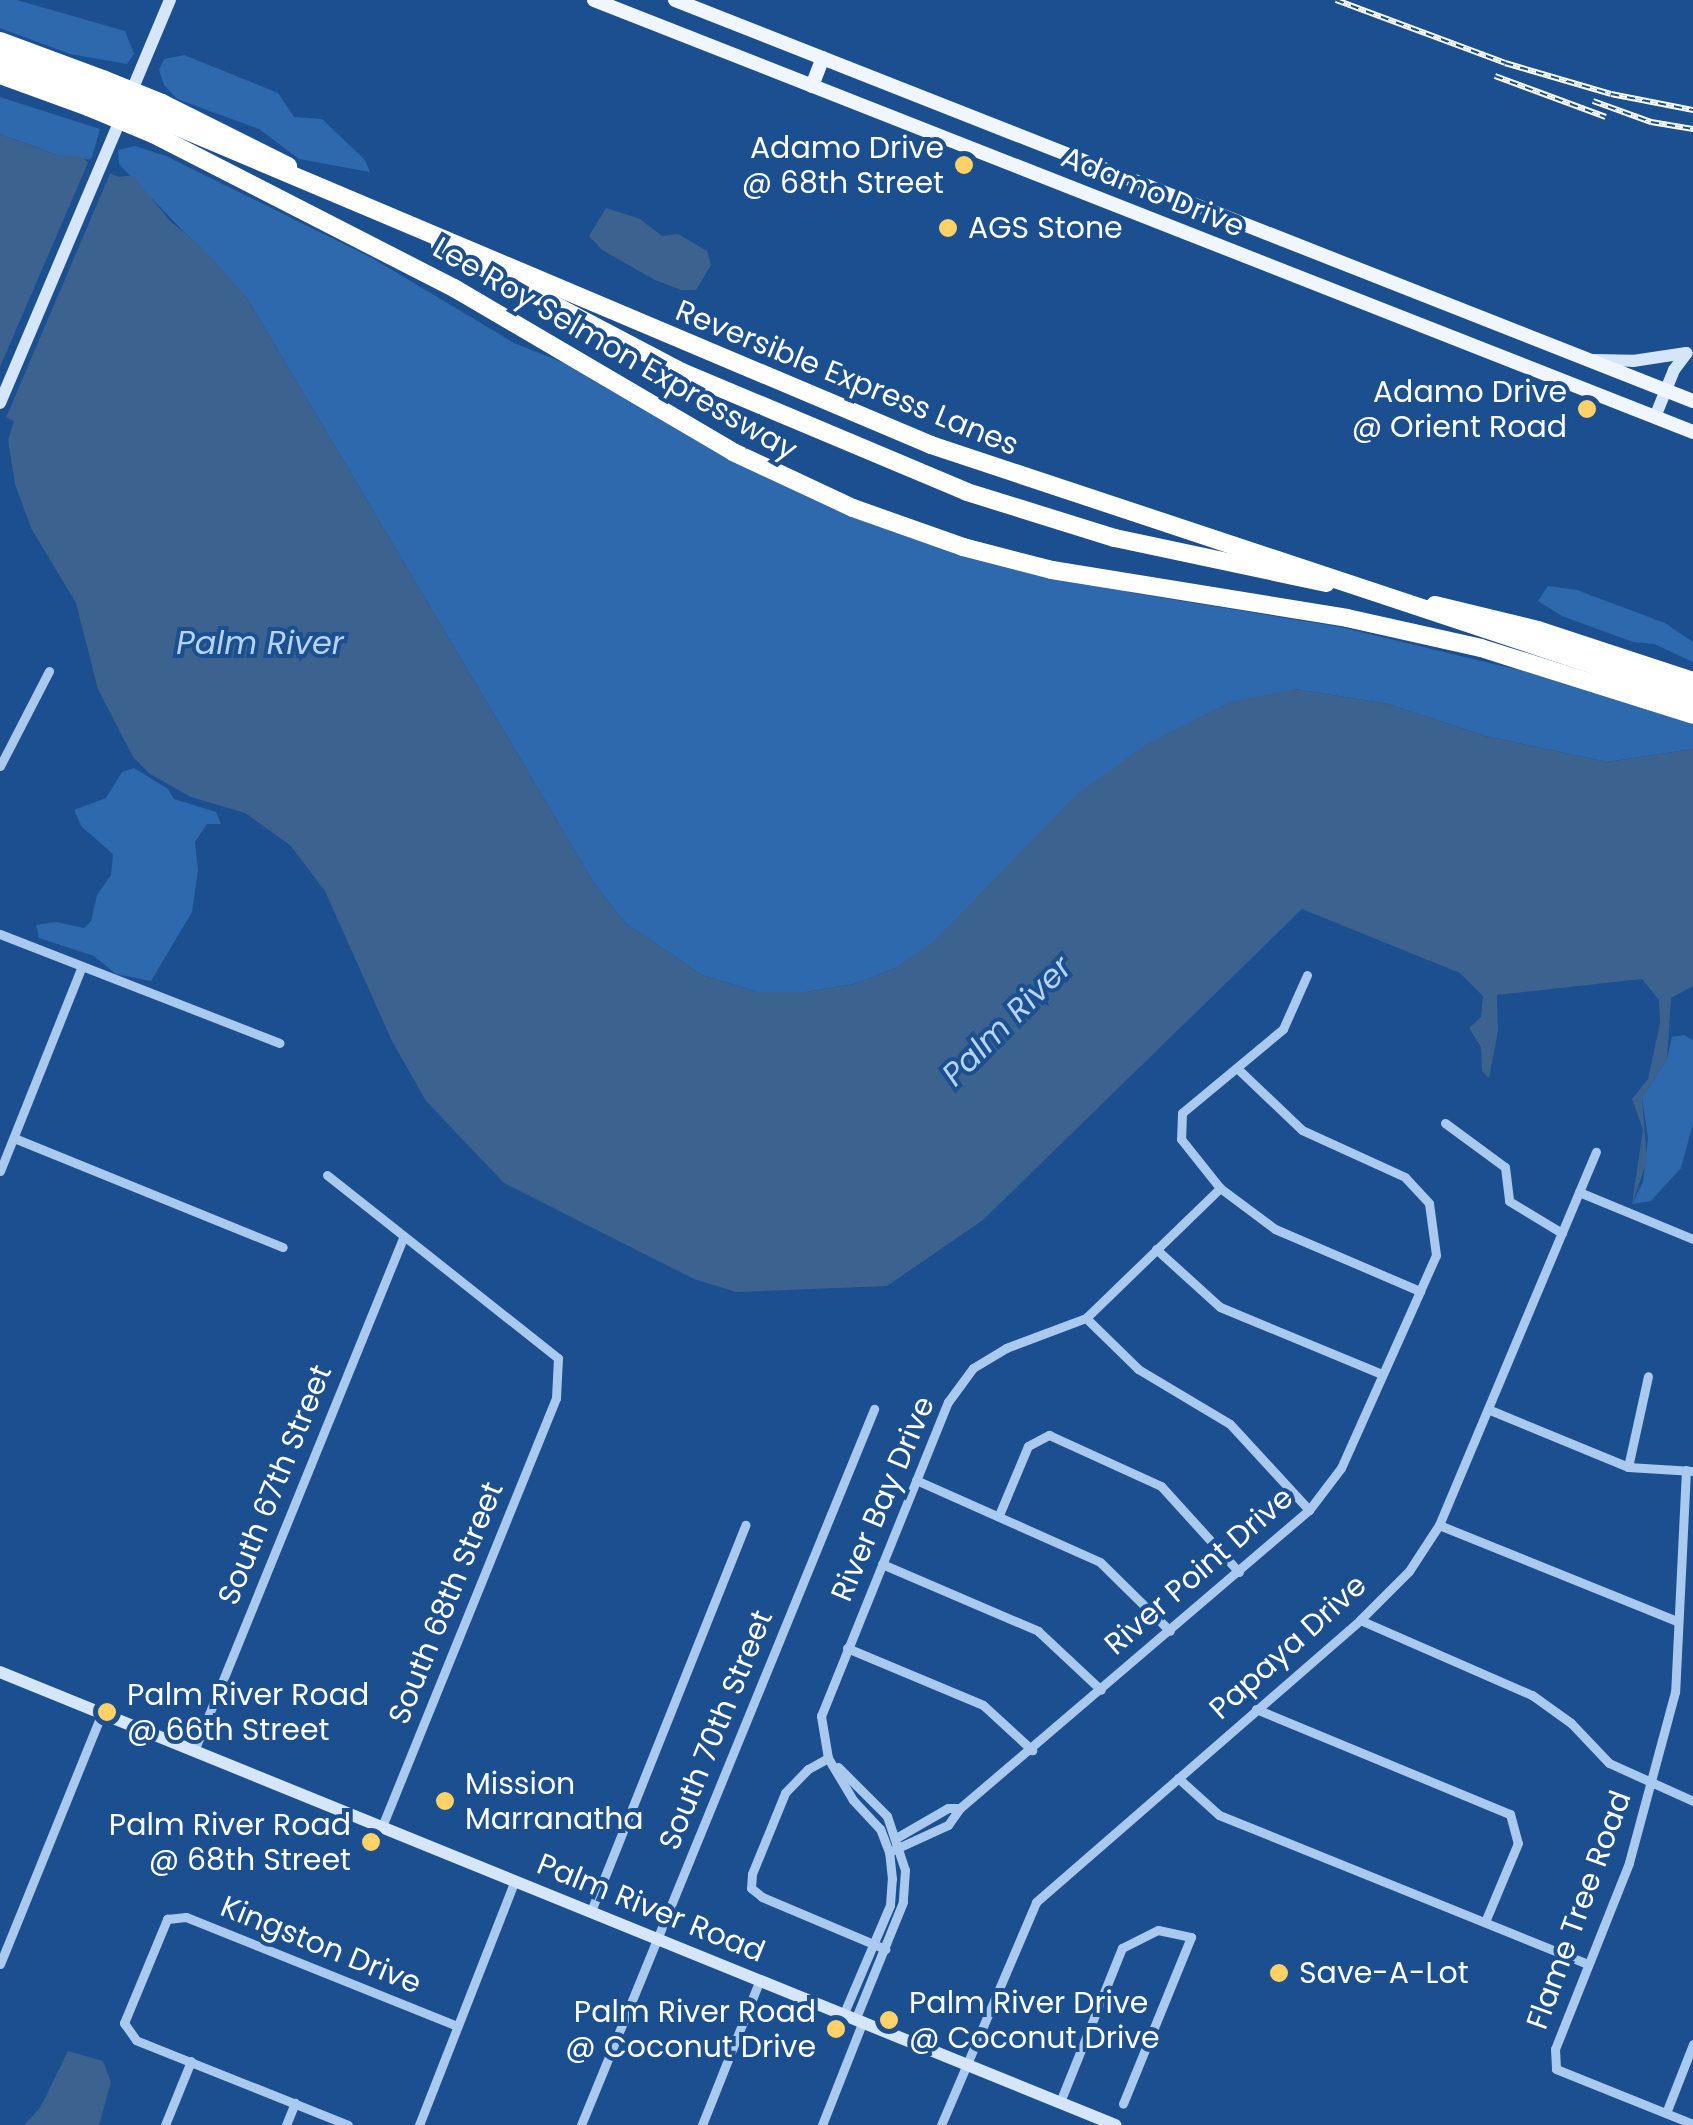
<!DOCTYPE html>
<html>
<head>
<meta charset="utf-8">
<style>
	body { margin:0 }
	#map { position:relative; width:1693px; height:2125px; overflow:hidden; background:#1b4f8f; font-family:Poppins,sans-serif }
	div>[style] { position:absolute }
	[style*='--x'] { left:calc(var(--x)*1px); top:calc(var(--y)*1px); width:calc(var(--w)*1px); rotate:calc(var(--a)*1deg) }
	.green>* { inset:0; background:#2e69ad }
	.water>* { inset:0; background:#3c6290 }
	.pier>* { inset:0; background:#1b4f8f }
	.street>* { height:9px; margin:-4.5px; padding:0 4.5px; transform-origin:4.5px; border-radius:4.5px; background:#a9c9ee }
	.secondary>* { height:12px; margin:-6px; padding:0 6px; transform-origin:6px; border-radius:6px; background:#d6e6fa }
	.primary>* { height:14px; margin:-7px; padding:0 7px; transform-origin:7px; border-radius:7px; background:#f0f6ff }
	.highway>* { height:18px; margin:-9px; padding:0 9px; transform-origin:9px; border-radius:9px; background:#fff }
	.rail>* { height:6px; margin-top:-3px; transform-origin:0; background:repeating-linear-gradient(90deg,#1b4f8f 0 8px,#fff 0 16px); box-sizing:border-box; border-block:2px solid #fff }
	.highway-bridge>* { height:18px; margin:-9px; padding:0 9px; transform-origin:9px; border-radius:9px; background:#fff }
	.dots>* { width:28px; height:28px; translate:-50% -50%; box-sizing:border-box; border:5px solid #1b4f8f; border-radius:50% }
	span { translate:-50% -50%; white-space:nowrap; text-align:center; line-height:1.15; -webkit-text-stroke:8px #1b4f8f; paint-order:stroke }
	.poi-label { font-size:30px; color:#fff }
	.right { translate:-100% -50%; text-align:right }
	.left { translate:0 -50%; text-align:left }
	.street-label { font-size:30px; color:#fff }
	.water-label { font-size:32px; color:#b5d3f5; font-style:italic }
</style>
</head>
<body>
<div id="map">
	<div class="green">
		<i style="clip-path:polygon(0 0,17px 0,125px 31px,134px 54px,127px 64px,70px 54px,0 28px)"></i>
		<i style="clip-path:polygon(184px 55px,278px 93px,294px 117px,322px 119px,365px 160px,370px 172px,299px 159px,259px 129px,177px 99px,164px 85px,159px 70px,164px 59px)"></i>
		<i style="clip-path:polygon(0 97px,100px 129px,91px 160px,57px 155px,0 134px)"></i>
		<i style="clip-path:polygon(135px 146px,166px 156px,372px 258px,514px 343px,579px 369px,824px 488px,1016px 561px,1133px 593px,1340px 627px,1577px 684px,1693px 723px,1693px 749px,1607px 762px,1485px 736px,1388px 704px,1295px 689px,896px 968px,854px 984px,806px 992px,757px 992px,702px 975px,624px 922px,594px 883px,247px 298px,119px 164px,118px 150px)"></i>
		<i style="clip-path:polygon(1548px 586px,1577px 590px,1665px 623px,1693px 642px,1693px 662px,1654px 644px,1633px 642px,1562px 616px,1538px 601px)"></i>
		<i style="clip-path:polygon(134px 768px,168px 789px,174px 799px,216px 812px,221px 824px,207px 824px,195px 842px,198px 870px,192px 912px,151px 981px,116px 974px,94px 956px,39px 938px,36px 925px,56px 922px,84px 928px,91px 921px,97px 895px,111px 875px,113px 854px,82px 827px,74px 810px,106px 798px,122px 772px)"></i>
		<i style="clip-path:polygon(1684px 1035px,1693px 1040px,1693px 1124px,1681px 1168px,1651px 1201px,1632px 1204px,1643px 1182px,1648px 1138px,1642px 1098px,1667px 1059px,1672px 1037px)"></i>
	</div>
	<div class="water">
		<i style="clip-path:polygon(0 134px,57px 155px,80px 156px,95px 168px,120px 177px,133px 175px,169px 220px,206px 251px,247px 298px,594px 883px,624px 922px,702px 975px,757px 992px,806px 992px,854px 984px,896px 968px,936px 939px,1076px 795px,1147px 744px,1230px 702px,1295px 689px,1388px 704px,1485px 736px,1607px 762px,1693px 749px,1693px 986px,1671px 998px,1667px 1059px,1642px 1098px,1647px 1161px,1632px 1204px,1643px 1130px,1632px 1099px,1648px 1079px,1660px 1023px,1659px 1000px,1642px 979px,1497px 995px,1498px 1031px,1489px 1078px,1482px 1071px,1481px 1047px,1469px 1028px,1481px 1017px,1483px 996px,1460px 973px,1302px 909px,983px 1220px,887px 1286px,736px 1292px,694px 1279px,504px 1183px,426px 1101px,392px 1041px,325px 891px,290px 845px,245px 813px,191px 797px,150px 774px,133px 757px,98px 689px,76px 603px,31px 528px,15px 484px,8px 440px,14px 421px,0 415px)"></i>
		<i style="clip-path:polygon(606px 208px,640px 219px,662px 236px,678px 234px,707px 251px,711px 265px,696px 290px,681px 290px,655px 280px,602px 250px,589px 236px)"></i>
		<i style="clip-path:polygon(68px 2051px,103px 2061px,111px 2082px,99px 2125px,24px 2125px,40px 2108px)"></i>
	</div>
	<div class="pier">
		<i style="clip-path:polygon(90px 158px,112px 169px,5px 420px,0 418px,0 367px)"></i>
	</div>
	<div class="street">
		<i style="--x:0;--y:766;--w:107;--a:-62.7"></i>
		<i style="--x:0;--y:934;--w:300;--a:21.3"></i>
		<i style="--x:1307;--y:975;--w:59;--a:114"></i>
		<i style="--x:1283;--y:1029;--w:131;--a:140.3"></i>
		<i style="--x:1182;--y:1113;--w:26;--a:92"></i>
		<i style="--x:1181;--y:1139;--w:63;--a:51.5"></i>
		<i style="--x:1220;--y:1188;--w:69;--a:36.7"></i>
		<i style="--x:1275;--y:1229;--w:158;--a:23.2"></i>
		<i style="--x:1445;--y:1123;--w:74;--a:36.3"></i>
		<i style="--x:1505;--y:1167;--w:34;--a:83"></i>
		<i style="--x:1509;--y:1201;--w:62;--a:31.1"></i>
		<i style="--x:14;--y:1138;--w:290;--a:22.1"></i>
		<i style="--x:0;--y:1171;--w:219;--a:-68.2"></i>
		<i style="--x:327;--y:1175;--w:295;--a:38.4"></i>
		<i style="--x:558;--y:1358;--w:40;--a:92.9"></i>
		<i style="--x:556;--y:1398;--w:463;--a:112.1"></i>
		<i style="--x:1579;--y:1192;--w:123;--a:22.4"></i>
		<i style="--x:1156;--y:1249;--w:86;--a:42.2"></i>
		<i style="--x:1220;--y:1307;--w:175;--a:22.5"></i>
		<i style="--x:1086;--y:1318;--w:73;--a:44.4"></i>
		<i style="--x:1138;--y:1369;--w:107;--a:30.9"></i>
		<i style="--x:1230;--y:1424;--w:117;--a:47.4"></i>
		<i style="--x:1490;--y:1410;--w:149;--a:22.4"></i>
		<i style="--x:1628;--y:1467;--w:65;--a:3.5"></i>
		<i style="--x:1628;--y:1467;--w:93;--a:-77.6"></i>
		<i style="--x:1686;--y:1470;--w:222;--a:92.8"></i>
		<i style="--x:1675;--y:1692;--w:177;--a:105.1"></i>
		<i style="--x:1629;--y:1863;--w:200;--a:111.7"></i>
		<i style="--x:1555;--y:2049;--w:20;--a:87"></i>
		<i style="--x:1556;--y:2069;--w:148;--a:21.9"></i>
		<i style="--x:916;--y:1480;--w:201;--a:24"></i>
		<i style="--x:1100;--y:1562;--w:98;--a:44.6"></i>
		<i style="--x:999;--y:1515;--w:75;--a:-67.2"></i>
		<i style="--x:1028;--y:1446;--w:24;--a:-28"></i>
		<i style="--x:1049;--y:1435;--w:123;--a:24.5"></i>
		<i style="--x:1161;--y:1486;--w:116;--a:47.8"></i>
		<i style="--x:1439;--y:1525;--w:257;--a:22"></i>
		<i style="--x:882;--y:1564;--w:170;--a:23.2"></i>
		<i style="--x:1038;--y:1631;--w:86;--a:43.1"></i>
		<i style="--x:1360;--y:1620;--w:188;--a:23.6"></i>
		<i style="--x:1532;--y:1695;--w:48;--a:35.7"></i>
		<i style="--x:1571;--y:1723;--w:55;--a:46.5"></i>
		<i style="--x:1609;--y:1763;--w:92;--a:24.3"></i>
		<i style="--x:847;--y:1648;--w:147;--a:22.7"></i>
		<i style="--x:983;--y:1705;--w:67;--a:42.6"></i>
		<i style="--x:1256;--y:1709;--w:275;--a:22.5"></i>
		<i style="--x:1510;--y:1814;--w:30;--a:75"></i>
		<i style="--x:1518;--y:1843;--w:86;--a:112.7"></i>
		<i style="--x:194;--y:1751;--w:554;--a:-67.83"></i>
		<i style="--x:828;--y:1758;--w:23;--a:151"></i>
		<i style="--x:808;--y:1769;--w:33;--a:134"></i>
		<i style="--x:785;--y:1793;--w:87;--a:112.2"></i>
		<i style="--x:752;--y:1874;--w:14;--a:94"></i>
		<i style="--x:751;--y:1888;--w:14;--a:39"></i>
		<i style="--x:762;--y:1897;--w:134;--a:22.9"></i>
		<i style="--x:838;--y:1767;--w:69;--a:45"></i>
		<i style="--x:887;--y:1816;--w:57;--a:71.6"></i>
		<i style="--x:905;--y:1870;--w:32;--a:94"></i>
		<i style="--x:903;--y:1902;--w:125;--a:112.1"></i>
		<i style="--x:1178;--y:1778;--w:55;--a:42.1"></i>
		<i style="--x:1219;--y:1815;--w:397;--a:22"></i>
		<i style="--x:896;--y:1838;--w:60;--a:-30"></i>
		<i style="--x:948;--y:1808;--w:12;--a:0"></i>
		<i style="--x:889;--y:1852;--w:65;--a:-24.6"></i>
		<i style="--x:948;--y:1825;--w:21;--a:-55"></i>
		<i style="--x:960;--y:1808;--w:459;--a:-40.5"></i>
		<i style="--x:1309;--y:1510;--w:53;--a:-52.7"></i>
		<i style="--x:1341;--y:1468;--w:194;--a:-65.9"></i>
		<i style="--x:1420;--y:1291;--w:39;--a:-66"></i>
		<i style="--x:1436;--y:1255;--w:52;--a:-97.7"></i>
		<i style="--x:1429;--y:1203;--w:35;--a:-133"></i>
		<i style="--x:1405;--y:1177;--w:113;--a:-155.5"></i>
		<i style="--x:1302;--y:1130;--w:87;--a:-136.4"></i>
		<i style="--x:591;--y:1911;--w:416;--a:-68.2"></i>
		<i style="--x:0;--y:1964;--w:271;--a:-67.9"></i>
		<i style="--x:844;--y:2013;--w:117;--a:-66.9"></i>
		<i style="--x:890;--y:1905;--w:26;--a:-86"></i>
		<i style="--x:892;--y:1879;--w:27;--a:-96"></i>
		<i style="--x:889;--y:1852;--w:25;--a:-111"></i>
		<i style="--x:880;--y:1829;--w:40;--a:-133"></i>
		<i style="--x:853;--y:1800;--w:49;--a:-120.8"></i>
		<i style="--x:828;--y:1758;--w:43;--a:-99.5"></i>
		<i style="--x:821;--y:1716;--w:339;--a:-68"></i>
		<i style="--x:948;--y:1402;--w:42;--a:-53.7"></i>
		<i style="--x:973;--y:1368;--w:39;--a:-31"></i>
		<i style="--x:1006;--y:1348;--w:85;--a:-20.6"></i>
		<i style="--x:1086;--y:1318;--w:187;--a:-44.1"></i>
		<i style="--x:1060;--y:2102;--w:166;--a:-68.1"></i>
		<i style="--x:1122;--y:1948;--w:40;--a:-26.6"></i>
		<i style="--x:1158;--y:1930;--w:34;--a:12"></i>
		<i style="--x:1191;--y:1937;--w:180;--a:112.2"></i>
		<i style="--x:1666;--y:2113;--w:74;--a:-68.6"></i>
		<i style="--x:165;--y:2125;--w:69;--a:-67.9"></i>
		<i style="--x:286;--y:2125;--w:24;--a:-68"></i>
		<i style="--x:348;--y:2125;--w:228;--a:-158.2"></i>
		<i style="--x:136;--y:2040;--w:21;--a:-125"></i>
		<i style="--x:124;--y:2023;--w:113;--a:-67.5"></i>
		<i style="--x:167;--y:1919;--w:19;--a:-6"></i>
		<i style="--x:186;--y:1917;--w:292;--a:21.9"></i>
		<i style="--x:419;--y:2125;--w:263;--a:-68.6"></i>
		<i style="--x:581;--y:2125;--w:774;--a:-67.74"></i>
		<i style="--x:702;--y:2125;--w:157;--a:-68.3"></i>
		<i style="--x:822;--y:2125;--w:112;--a:-68.5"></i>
		<i style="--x:941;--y:2125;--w:242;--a:-66.9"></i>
		<i style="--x:1036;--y:1902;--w:430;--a:-41"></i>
		<i style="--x:1360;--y:1620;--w:69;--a:-45"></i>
		<i style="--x:1409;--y:1571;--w:55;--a:-56.9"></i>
		<i style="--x:1439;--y:1525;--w:405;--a:-67.2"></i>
	</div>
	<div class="secondary">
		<i style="--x:130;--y:95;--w:103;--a:-67.2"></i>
		<i style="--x:1594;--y:360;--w:39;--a:1"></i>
		<i style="--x:1633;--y:361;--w:54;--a:-8.6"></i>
		<i style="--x:0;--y:403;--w:315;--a:-67"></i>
		<i style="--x:1655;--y:417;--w:51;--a:-68"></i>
		<i style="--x:1674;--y:370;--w:21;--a:-53"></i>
		<i style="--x:0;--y:1672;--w:1204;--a:22.11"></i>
	</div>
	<div class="primary">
		<i style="--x:594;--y:0;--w:1181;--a:21.46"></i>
		<i style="--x:675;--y:0;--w:1094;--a:21.5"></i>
		<i style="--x:812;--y:86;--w:30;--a:-69"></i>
	</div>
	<div class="highway">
		<i style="--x:0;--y:41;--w:110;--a:20.3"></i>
		<i style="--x:0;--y:75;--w:94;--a:20"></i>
		<i style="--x:162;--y:103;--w:141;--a:26.6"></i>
		<i style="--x:153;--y:134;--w:338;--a:27.1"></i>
		<i style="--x:454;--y:288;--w:324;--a:30.4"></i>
		<i style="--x:733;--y:452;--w:132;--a:25"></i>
		<i style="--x:853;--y:508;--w:117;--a:19.5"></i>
		<i style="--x:963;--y:547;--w:92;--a:14.5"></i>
		<i style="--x:1052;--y:570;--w:299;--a:9.2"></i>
		<i style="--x:1347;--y:618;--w:137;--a:12.6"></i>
		<i style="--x:1481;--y:648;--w:222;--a:17.5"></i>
		<i style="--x:440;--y:245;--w:273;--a:27.7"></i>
		<i style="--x:682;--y:372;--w:309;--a:22.8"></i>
		<i style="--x:967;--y:492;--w:155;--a:17.3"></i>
		<i style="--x:1115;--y:538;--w:216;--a:12"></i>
		<i style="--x:1435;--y:605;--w:106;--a:13.6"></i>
		<i style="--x:1538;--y:630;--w:163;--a:18.2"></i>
	</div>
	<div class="rail">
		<i style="--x:1336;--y:0;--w:180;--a:20.4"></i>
		<i style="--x:1505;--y:63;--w:110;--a:16.3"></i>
		<i style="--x:1611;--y:94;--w:84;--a:11"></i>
		<i style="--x:1495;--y:76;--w:118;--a:20.3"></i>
		<i style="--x:1593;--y:101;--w:62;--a:19.9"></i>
		<i style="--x:1651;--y:122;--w:43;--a:9.5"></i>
	</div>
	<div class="highway-bridge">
		<i style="--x:0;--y:58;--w:121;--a:20.2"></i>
		<i style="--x:114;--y:100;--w:887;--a:22.89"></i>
		<i style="--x:931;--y:445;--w:803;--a:18.37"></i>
		<i style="--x:103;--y:79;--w:64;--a:22.1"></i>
		<i style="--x:88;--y:107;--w:70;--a:22.6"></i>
	</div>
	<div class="dots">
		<i style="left:964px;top:165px;background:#ffd166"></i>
		<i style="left:948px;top:228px;background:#ffd166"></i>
		<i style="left:1587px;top:409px;background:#ffd166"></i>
		<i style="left:107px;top:1712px;background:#ffd166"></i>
		<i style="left:445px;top:1801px;background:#ffd166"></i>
		<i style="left:371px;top:1842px;background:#ffd166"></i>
		<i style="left:1279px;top:1973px;background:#ffd166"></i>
		<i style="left:889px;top:2020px;background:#ffd166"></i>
		<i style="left:836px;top:2029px;background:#ffd166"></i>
	</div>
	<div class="poi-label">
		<span class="right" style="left:944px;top:165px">Adamo Drive<br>@ 68th Street</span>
		<span class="left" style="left:968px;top:228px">AGS Stone</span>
		<span class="right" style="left:1567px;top:409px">Adamo Drive<br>@ Orient Road</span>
		<span class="left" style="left:127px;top:1712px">Palm River Road<br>@ 66th Street</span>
		<span class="left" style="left:465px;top:1801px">Mission<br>Marranatha</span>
		<span class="right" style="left:351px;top:1842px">Palm River Road<br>@ 68th Street</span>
		<span class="left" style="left:1299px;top:1973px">Save-A-Lot</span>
		<span class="left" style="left:909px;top:2020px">Palm River Drive<br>@ Coconut Drive</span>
		<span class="right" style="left:816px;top:2029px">Palm River Road<br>@ Coconut Drive</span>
	</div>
	<div class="street-label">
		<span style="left:1153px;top:192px;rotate:22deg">Adamo Drive</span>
		<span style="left:615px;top:349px;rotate:30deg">Lee Roy Selmon Expressway</span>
		<span style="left:847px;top:378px;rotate:22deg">Reversible Express Lanes</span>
		<span style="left:275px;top:1485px;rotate:-68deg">South 67th Street</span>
		<span style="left:883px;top:1499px;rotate:-67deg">River Bay Drive</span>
		<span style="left:1199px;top:1571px;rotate:-41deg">River Point Drive</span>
		<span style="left:446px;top:1603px;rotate:-68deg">South 68th Street</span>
		<span style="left:1288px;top:1647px;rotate:-42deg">Papaya Drive</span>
		<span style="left:716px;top:1730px;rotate:-68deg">South 70th Street</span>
		<span style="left:651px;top:1908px;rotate:22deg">Palm River Road</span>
		<span style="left:1579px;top:1910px;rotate:-70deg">Flame Tree Road</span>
		<span style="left:321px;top:1945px;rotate:22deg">Kingston Drive</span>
	</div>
	<div class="water-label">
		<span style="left:260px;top:643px">Palm River</span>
		<span style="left:1007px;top:1021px;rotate:-45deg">Palm River</span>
	</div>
</div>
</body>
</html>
